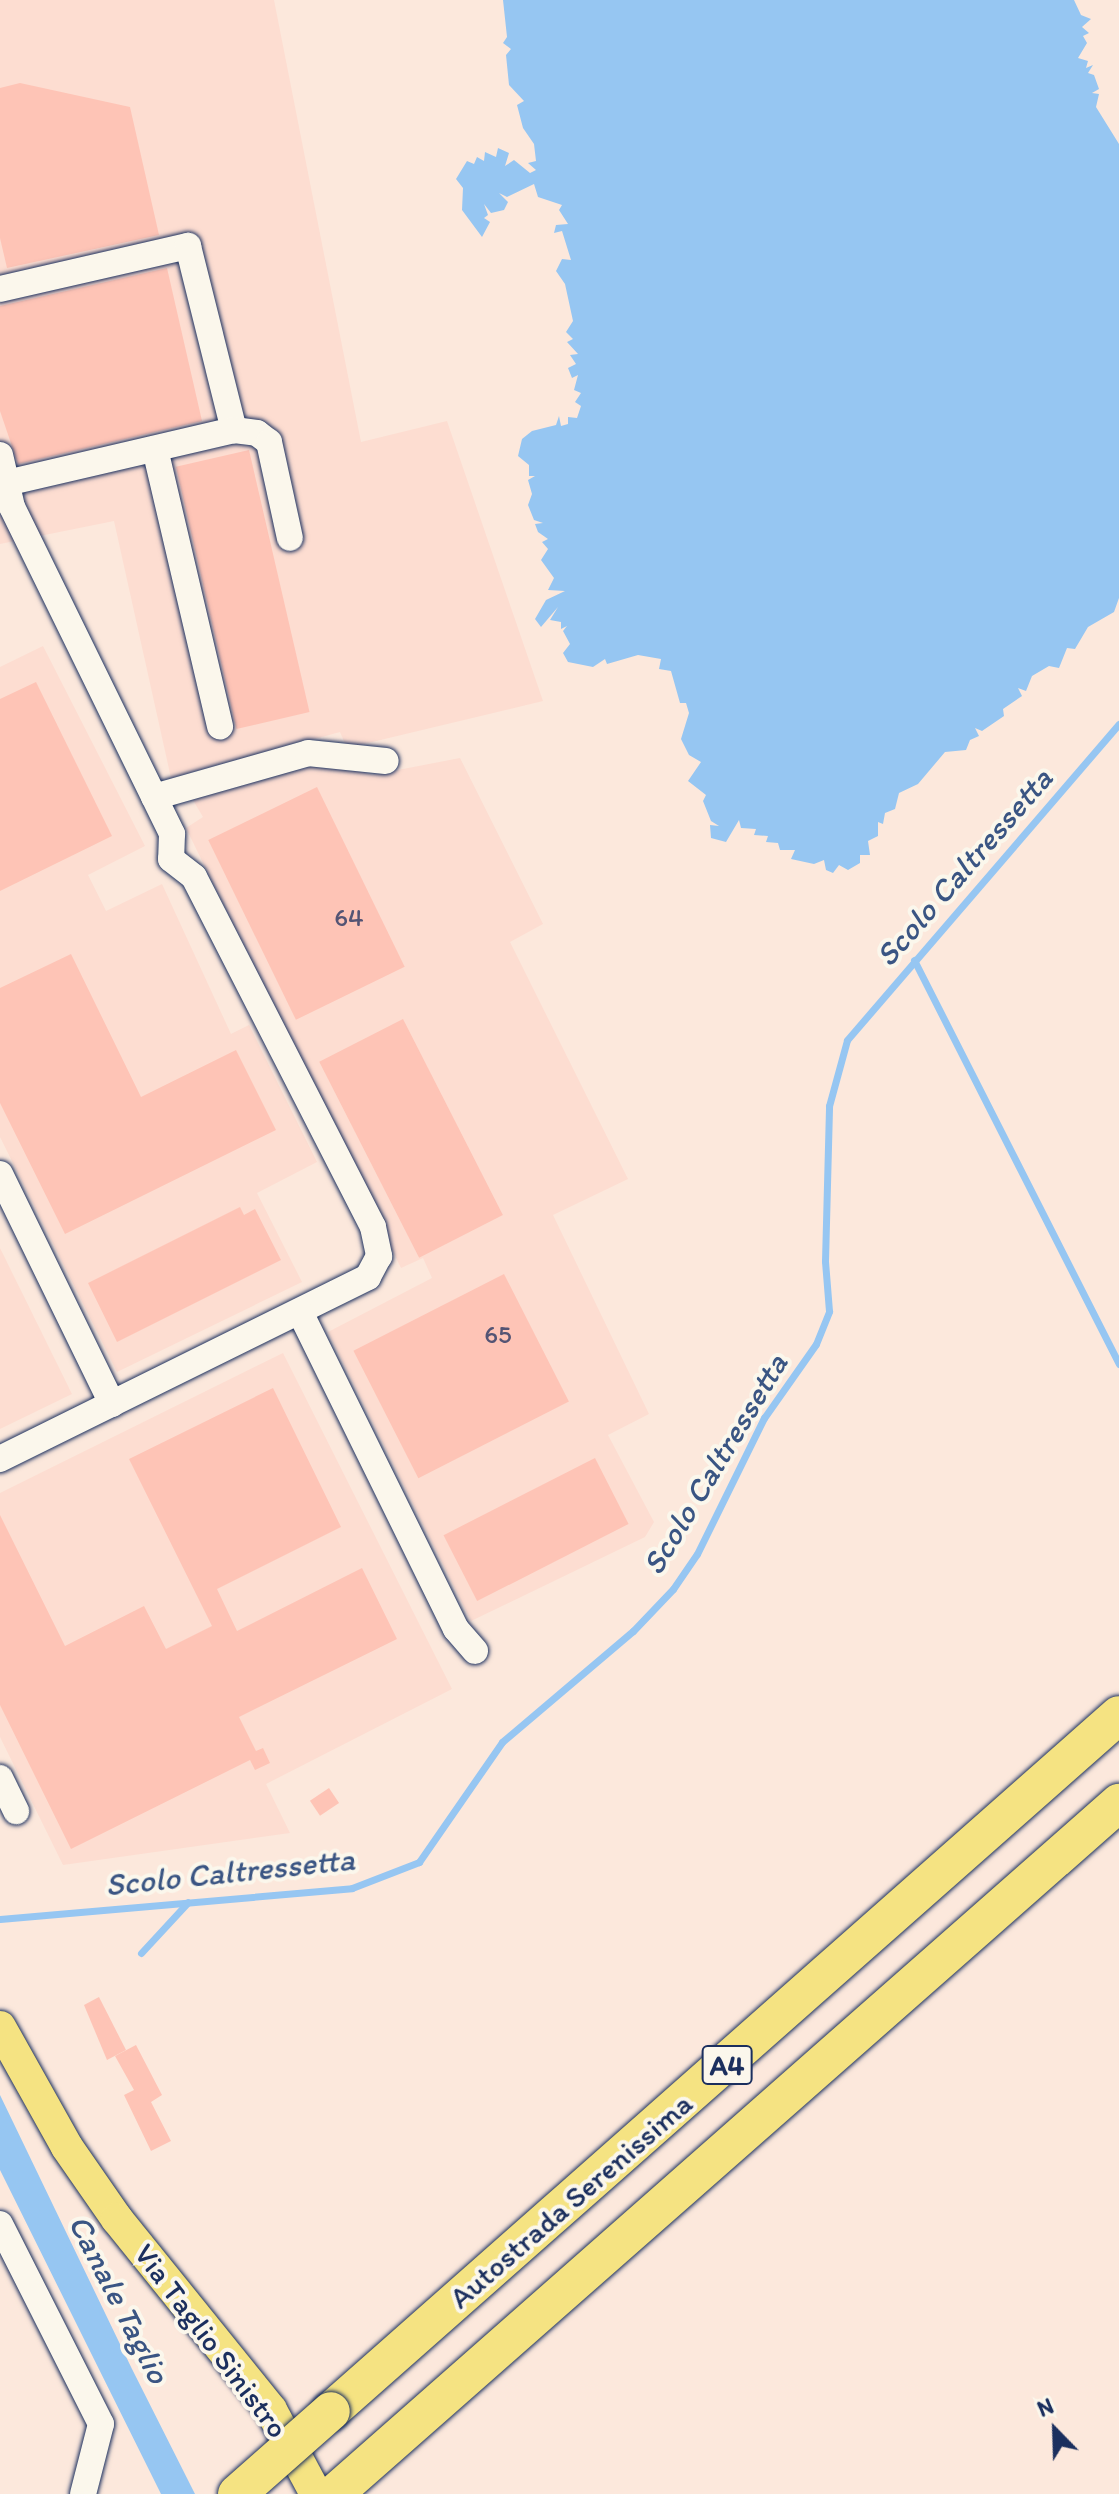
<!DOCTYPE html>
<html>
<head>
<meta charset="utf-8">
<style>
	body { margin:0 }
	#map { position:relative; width:1119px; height:2494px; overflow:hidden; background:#fce8dc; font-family:Itim,sans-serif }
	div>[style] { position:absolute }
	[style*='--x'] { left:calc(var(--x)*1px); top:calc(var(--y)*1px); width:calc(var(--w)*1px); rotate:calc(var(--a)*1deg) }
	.built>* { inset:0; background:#fdddd1 }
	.water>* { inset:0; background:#96c6f2 }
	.stream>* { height:7px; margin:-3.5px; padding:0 3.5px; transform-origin:3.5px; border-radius:3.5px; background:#96c6f2 }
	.building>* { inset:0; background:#fec4b6; transform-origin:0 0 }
	.roads { filter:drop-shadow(0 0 2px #1b2f5e) drop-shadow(0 0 2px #1b2f5e) }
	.minor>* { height:26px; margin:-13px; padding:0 13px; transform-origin:13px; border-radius:13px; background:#fbf7ec }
	.major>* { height:32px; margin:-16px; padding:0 16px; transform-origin:16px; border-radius:16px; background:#f5e382 }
	.highway>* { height:38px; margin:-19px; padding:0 19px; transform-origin:19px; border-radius:19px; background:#f5e382 }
	.bridges { filter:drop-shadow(0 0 2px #1b2f5e) drop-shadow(0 0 2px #1b2f5e) }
	.highway-bridge>* { height:38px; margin:-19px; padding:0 19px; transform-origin:19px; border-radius:19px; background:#f5e382 }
	span { translate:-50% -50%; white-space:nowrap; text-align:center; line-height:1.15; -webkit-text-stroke:8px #fbf7ec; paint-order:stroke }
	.number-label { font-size:26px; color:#545474 }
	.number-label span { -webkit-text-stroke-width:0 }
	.shield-label span { padding:2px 6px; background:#fbf7ec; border:2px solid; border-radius:6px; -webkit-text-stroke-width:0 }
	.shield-label { font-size:28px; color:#1b2f5e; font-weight:700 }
	.street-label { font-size:30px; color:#1b2f5e }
	.water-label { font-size:32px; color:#3a5583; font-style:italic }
	.north { position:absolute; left:1015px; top:2390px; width:80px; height:80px; -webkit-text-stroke:6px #fbf7ec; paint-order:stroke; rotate:337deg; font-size:22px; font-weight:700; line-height:32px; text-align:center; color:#1b2f5e }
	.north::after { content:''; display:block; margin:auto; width:28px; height:36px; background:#1b2f5e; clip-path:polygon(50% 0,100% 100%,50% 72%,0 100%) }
</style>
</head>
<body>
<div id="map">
	<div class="built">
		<i style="clip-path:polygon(0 0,274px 0,361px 442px,447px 421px,543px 701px,347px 748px,340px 732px,171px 778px,114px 521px,0 544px)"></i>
		<i style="clip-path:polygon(43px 646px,145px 846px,88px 875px,106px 911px,162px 884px,231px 1034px,249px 1025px,317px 1162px,257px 1193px,302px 1282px,117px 1372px,0 1137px,0 667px)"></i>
		<i style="clip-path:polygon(460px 758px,543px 924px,510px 942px,628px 1179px,553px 1215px,649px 1414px,608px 1435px,654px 1522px,645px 1537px,471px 1621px,328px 1332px,432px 1278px,423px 1258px,401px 1268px,186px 828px,203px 817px,190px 795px,326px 760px,372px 775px)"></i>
		<i style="clip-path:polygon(0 1248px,72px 1394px,0 1429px)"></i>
		<i style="clip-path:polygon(283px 1353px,452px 1689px,266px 1784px,290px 1833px,63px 1865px,0 1737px,0 1493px)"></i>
	</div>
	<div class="water">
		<i style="clip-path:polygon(503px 0,1074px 0,1081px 15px,1091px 19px,1082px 27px,1089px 33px,1083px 36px,1087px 43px,1078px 58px,1088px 61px,1086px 68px,1093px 65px,1088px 73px,1094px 75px,1099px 89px,1092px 93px,1099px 94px,1096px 107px,1119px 144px,1119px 598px,1114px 612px,1088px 627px,1075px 649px,1067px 648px,1059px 668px,1049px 666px,1032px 676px,1026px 691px,1018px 688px,1022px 696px,1003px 709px,1004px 716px,982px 731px,975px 728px,979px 736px,970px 740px,966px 750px,945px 752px,918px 784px,899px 793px,895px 809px,885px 813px,883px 824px,878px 822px,878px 836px,868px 841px,870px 855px,860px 855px,860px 863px,848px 870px,839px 865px,833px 873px,826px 870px,824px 860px,814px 864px,791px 859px,795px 850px,780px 850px,778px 843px,766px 842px,768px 836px,754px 835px,756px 829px,741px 828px,739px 820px,726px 842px,711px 838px,710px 825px,719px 826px,711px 821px,703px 801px,706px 795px,688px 781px,701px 762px,689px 755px,681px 739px,689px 713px,686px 703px,680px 703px,671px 671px,659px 669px,661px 659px,638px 655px,607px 664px,605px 659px,593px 667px,568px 662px,563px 653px,570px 644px,563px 631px,567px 626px,561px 629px,561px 622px,550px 620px,558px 607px,541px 627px,535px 619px,546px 600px,565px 591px,548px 590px,554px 578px,541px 560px,548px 549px,542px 542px,548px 539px,538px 532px,535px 524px,543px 523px,534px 520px,528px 505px,532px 494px,528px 480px,535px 476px,529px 476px,529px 465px,518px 456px,522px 439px,532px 431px,556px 425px,559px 416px,561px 426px,568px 424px,568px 417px,577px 418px,581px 406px,575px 402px,581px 393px,574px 390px,578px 375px,572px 378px,568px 368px,576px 364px,570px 355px,578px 354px,567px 342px,573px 339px,566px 332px,573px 321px,565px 284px,556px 271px,562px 259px,571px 260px,562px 231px,554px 233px,556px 225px,568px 224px,559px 210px,562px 205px,538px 197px,534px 184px,507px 197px,499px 193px,508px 202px,504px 210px,491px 213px,484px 204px,488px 215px,484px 218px,490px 222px,482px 237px,462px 210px,463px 188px,456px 179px,467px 161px,474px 164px,477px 157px,484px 161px,485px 152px,496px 157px,498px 148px,509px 153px,505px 166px,514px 160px,530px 173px,536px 170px,528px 163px,536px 161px,534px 144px,523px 128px,517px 105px,524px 101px,509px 85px,506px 55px,511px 49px,503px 43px,507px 37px)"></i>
		<i style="clip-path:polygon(0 2095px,132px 2369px,195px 2494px,161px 2494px,0 2170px)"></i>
	</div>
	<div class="stream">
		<i style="--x:914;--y:960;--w:453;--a:63.1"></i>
		<i style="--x:0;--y:1919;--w:353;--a:-5"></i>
		<i style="--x:352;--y:1888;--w:72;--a:-21.2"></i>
		<i style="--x:419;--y:1862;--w:146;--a:-55.3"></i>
		<i style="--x:502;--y:1742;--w:172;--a:-40.3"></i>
		<i style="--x:633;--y:1631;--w:58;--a:-46.4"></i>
		<i style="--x:673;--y:1589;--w:42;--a:-55.6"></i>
		<i style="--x:697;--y:1554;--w:152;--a:-63.8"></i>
		<i style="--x:764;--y:1418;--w:90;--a:-54.9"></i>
		<i style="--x:816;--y:1344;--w:35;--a:-68"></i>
		<i style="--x:829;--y:1311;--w:50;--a:-94.6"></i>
		<i style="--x:825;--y:1261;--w:155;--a:-88.5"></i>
		<i style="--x:829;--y:1106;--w:68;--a:-74.7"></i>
		<i style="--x:847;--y:1040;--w:417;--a:-49.3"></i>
		<i style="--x:141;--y:1953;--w:69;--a:-47.3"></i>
	</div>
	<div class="building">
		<i style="clip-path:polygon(20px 83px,130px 107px,159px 235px,7px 268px,0 238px,0 88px)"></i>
		<i style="clip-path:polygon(167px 268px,202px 421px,18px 464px,0 411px,0 306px)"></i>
		<i style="left:249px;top:450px;width:269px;height:75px;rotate:77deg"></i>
		<i style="clip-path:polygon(36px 682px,112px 836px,0 891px,0 699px)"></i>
		<i style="left:317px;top:787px;width:200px;height:121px;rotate:64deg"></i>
		<i style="clip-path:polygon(71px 954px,141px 1097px,236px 1050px,276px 1130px,65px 1234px,0 1103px,0 988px)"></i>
		<i style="left:403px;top:1019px;width:220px;height:94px;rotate:63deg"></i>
		<i style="clip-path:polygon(240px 1207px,244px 1215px,255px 1209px,281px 1260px,117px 1342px,88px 1283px)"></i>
		<i style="left:504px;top:1274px;width:143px;height:169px;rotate:63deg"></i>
		<i style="clip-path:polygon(273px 1388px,341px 1527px,217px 1589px,237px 1631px,362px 1568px,397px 1639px,239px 1717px,256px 1751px,263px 1748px,270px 1763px,255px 1770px,250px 1760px,71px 1849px,0 1705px,0 1515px,65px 1646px,144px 1606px,166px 1649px,212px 1626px,129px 1459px)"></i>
		<i style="left:595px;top:1458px;width:74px;height:170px;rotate:63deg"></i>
		<i style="left:329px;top:1788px;width:18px;height:23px;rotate:56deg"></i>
		<i style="clip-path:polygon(99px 1997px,126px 2050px,107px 2060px,84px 2005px)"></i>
		<i style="clip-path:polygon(136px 2045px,162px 2095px,151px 2102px,171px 2141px,151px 2151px,124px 2095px,134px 2090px,115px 2056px)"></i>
	</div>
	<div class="roads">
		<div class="minor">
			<i style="--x:0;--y:289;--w:193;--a:-12.9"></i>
			<i style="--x:188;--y:246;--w:190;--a:76"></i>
			<i style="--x:234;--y:430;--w:233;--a:166.9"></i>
			<i style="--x:234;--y:430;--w:23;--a:7"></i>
			<i style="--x:257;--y:433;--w:15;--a:37"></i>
			<i style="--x:269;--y:442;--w:98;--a:77.7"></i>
			<i style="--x:155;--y:449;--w:285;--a:76.8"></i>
			<i style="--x:0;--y:455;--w:53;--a:77"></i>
			<i style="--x:12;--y:507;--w:364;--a:63.9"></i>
			<i style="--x:172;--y:834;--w:25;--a:92"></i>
			<i style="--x:171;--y:859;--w:29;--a:38"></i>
			<i style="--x:194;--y:877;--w:393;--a:62.9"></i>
			<i style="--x:373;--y:1227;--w:30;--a:78"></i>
			<i style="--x:379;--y:1256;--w:24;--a:118"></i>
			<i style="--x:368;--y:1277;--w:411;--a:153.7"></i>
			<i style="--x:154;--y:797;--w:160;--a:-15.9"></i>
			<i style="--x:308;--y:753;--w:78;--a:5.9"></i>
			<i style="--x:0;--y:1174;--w:256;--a:64"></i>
			<i style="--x:300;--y:1312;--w:353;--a:63.8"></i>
			<i style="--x:456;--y:1629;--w:29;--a:49"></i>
			<i style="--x:0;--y:1778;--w:37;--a:64"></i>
			<i style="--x:0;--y:2224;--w:224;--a:63.2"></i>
			<i style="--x:101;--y:2424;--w:72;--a:104.4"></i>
		</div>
		<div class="major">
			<i style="--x:0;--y:2027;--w:137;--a:60.8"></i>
			<i style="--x:67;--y:2147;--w:88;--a:55.2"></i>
			<i style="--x:117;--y:2219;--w:245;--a:51.1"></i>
			<i style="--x:271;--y:2410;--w:95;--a:61.8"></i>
		</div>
		<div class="highway">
			<i style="--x:331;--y:2411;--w:1051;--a:-41.45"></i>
			<i style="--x:334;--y:2494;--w:1046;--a:-41.36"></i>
		</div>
	</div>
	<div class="bridges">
		<div class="highway-bridge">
			<i style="--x:237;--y:2494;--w:125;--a:-41.4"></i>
		</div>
	</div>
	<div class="number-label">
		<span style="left:349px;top:918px">64</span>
		<span style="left:498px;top:1335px">65</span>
	</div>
	<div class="shield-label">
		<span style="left:727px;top:2065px">A4</span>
	</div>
	<div class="street-label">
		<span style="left:571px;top:2201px;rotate:-41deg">Autostrada Serenissima</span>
		<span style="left:211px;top:2341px;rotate:53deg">Via Taglio Sinistro</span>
	</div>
	<div class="water-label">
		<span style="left:964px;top:867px;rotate:-49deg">Scolo Caltressetta</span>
		<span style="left:715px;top:1464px;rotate:-59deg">Scolo Caltressetta</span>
		<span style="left:230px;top:1872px;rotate:-6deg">Scolo Caltressetta</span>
		<span style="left:119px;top:2299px;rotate:63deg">Canale Taglio</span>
	</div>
	<div class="north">N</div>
</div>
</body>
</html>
